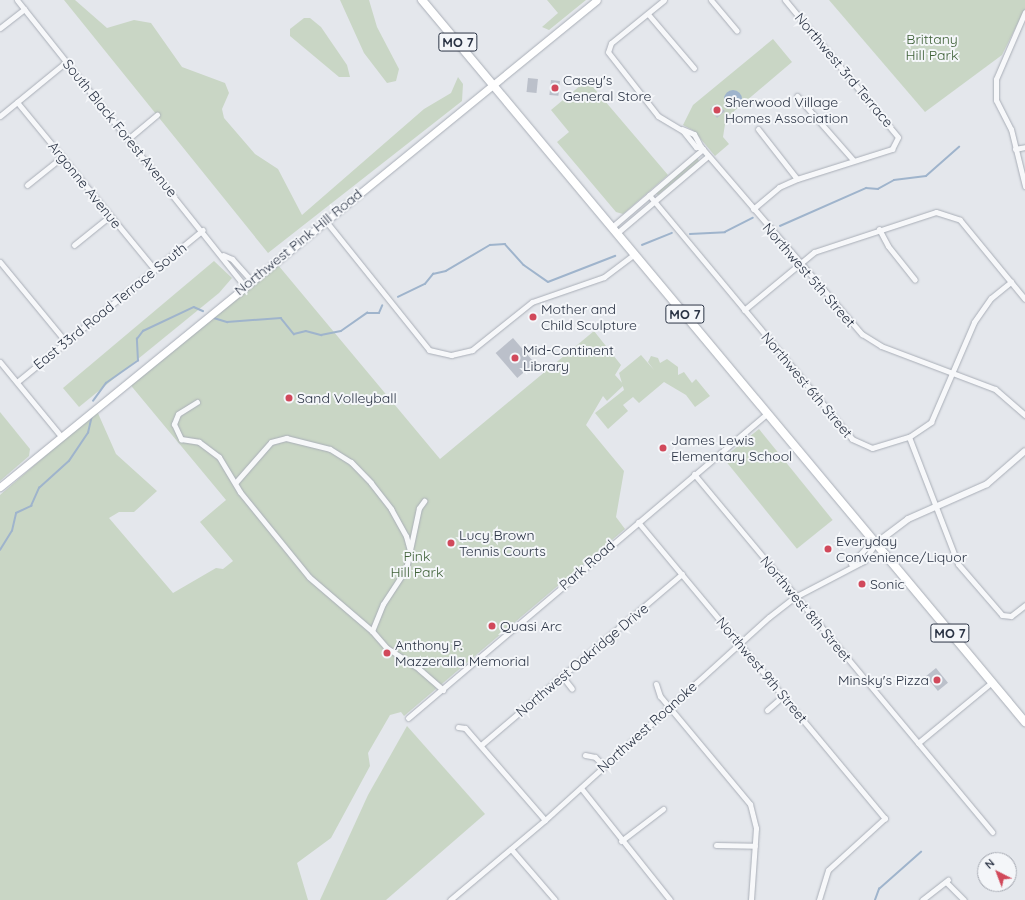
<!DOCTYPE html>
<html>
<head>
<meta charset="utf-8">
<style>
	body { margin:0 }
	#map { position:relative; width:1025px; height:900px; overflow:hidden; background:#e4e7ec; font-family:Quicksand,sans-serif }
	div>[style] { position:absolute }
	[style*='--x'] { left:calc(var(--x)*1px); top:calc(var(--y)*1px); width:calc(var(--w)*1px); rotate:calc(var(--a)*1deg) }
	.green>* { inset:0; background:#c9d6c5; transform-origin:0 0 }
	.water>* { inset:0; background:#9fb4cc }
	.round { border-radius:50% }
	.stream>* { height:1.5px; margin:-0.75px; padding:0 0.75px; transform-origin:0.75px; border-radius:0.75px; background:#9fb4cc }
	.building>* { inset:0; background:#bbc0ca; transform-origin:0 0 }
	.roads { filter:drop-shadow(0 0 1px #a9aeb7) drop-shadow(0 0 1px #a9aeb7) }
	.minor>* { height:5px; margin:-2.5px; padding:0 2.5px; transform-origin:2.5px; border-radius:2.5px; background:#f7f8fa }
	.tertiary>* { height:6px; margin:-3px; padding:0 3px; transform-origin:3px; border-radius:3px; background:#f7f8fa }
	.secondary>* { height:7px; margin:-3.5px; padding:0 3.5px; transform-origin:3.5px; border-radius:3.5px; background:#fff }
	.primary>* { height:8px; margin:-4px; padding:0 4px; transform-origin:4px; border-radius:4px; background:#fff }
	.dots>* { width:11px; height:11px; translate:-50% -50%; box-sizing:border-box; border:2px solid #f4f6f9; border-radius:50% }
	span { translate:-50% -50%; white-space:nowrap; text-align:center; line-height:1.15; -webkit-text-stroke:4px #f4f6f9; paint-order:stroke }
	.shield-label span { padding:1px 3px; background:#f4f6f9; border:1px solid; border-radius:3px; -webkit-text-stroke-width:0 }
	.shield-label { font-size:13px; color:#2b3445; font-weight:700 }
	.park-label { font-size:14px; color:#3f6138 }
	.street-label { font-size:14px; color:#2b3445 }
	.poi-label { font-size:14px; color:#2b3445 }
	.left { translate:0 -50%; text-align:left }
	.right { translate:-100% -50%; text-align:right }
	.north { position:absolute; left:977px; top:852px; width:40px; height:40px; box-sizing:border-box; background:#f4f6f9; border:1px solid #a4a8b1; border-radius:50%; rotate:318deg; font-size:11px; font-weight:700; line-height:16px; text-align:center; color:#2b3445 }
	.north::after { content:''; display:block; margin:auto; width:14px; height:18px; background:#d1495b; clip-path:polygon(50% 0,100% 100%,50% 72%,0 100%) }
</style>
</head>
<body>
<div id="map">
	<div class="green">
		<i style="clip-path:polygon(64px 0,75px 0,107px 28px,134px 20px,151px 23px,182px 67px,225px 83px,229px 93px,222px 109px,224px 118px,255px 154px,278px 169px,302px 215px,424px 109px,451px 93px,458px 77px,463px 84px,462px 101px,268px 253px)"></i>
		<i style="clip-path:polygon(340px 0,369px 0,377px 27px,399px 69px,396px 81px,387px 83px,364px 53px)"></i>
		<i style="clip-path:polygon(547px 0,586px 0,549px 30px,542px 27px,558px 13px)"></i>
		<i style="clip-path:polygon(829px 0,1025px 0,1025px 9px,1002px 55px,925px 112px)"></i>
		<i style="clip-path:polygon(304px 18px,310px 18px,321px 27px,347px 65px,350px 77px,339px 77px,290px 36px,290px 29px)"></i>
		<i style="clip-path:polygon(773px 39px,792px 62px,726px 118px,723px 137px,729px 144px,715px 156px,694px 131px,683px 125px,693px 105px)"></i>
		<i style="clip-path:polygon(587px 80px,668px 175px,623px 214px,616px 212px,557px 142px,569px 132px,551px 110px)"></i>
		<i style="clip-path:polygon(697px 157px,699px 161px,658px 195px,655px 193px)"></i>
		<i style="clip-path:polygon(214px 261px,232px 278px,219px 293px,79px 407px,63px 388px)"></i>
		<i style="clip-path:polygon(278px 265px,440px 459px,594px 331px,621px 365px,615px 375px,624px 385px,607px 401px,603px 396px,586px 425px,624px 471px,616px 517px,625px 529px,404px 716px,401px 712px,390px 715px,368px 753px,370px 766px,331px 838px,297px 863px,308px 900px,0 900px,0 495px,97px 411px,116px 454px,157px 491px,134px 512px,119px 512px,109px 518px,173px 593px,216px 568px,223px 569px,233px 561px,200px 522px,226px 500px,128px 382px)"></i>
		<i style="clip-path:polygon(641px 355px,654px 370px,648px 362px,651px 356px,658px 358px,660px 363px,667px 359px,678px 367px,678px 375px,684px 372px,692px 383px,696px 379px,710px 396px,695px 407px,686px 395px,664px 382px,639px 403px,633px 397px,623px 405px,628px 411px,608px 429px,595px 413px,624px 390px,619px 373px)"></i>
		<i style="clip-path:polygon(0 412px,30px 449px,29px 456px,0 481px)"></i>
		<i style="left:759px;top:429px;width:117px;height:46px;rotate:51deg"></i>
		<i style="clip-path:polygon(407px 726px,485px 814px,386px 900px,320px 900px,368px 795px)"></i>
	</div>
	<div class="water">
		<i class="round" style="left:724px;top:90px;width:18px;height:18px"></i>
	</div>
	<div class="stream">
		<i style="--x:780;--y:226;--w:94;--a:-23.8"></i>
		<i style="--x:866;--y:188;--w:12;--a:5"></i>
		<i style="--x:878;--y:189;--w:18;--a:-29"></i>
		<i style="--x:894;--y:180;--w:32;--a:-7"></i>
		<i style="--x:926;--y:176;--w:44;--a:-41.3"></i>
		<i style="--x:690;--y:234;--w:35;--a:-3"></i>
		<i style="--x:725;--y:232;--w:31;--a:-27"></i>
		<i style="--x:642;--y:245;--w:32;--a:-22"></i>
		<i style="--x:398;--y:297;--w:30;--a:-26"></i>
		<i style="--x:425;--y:284;--w:13;--a:-51"></i>
		<i style="--x:433;--y:274;--w:13;--a:-13"></i>
		<i style="--x:446;--y:271;--w:51;--a:-30.6"></i>
		<i style="--x:490;--y:245;--w:15;--a:-4"></i>
		<i style="--x:505;--y:244;--w:28;--a:48"></i>
		<i style="--x:524;--y:265;--w:29;--a:35"></i>
		<i style="--x:548;--y:282;--w:72;--a:-21.2"></i>
		<i style="--x:214;--y:318;--w:14;--a:17"></i>
		<i style="--x:227;--y:322;--w:54;--a:-4.2"></i>
		<i style="--x:281;--y:318;--w:21;--a:51"></i>
		<i style="--x:294;--y:334;--w:12;--a:-14"></i>
		<i style="--x:306;--y:331;--w:16;--a:15"></i>
		<i style="--x:321;--y:335;--w:20;--a:-11"></i>
		<i style="--x:341;--y:331;--w:32;--a:-35"></i>
		<i style="--x:367;--y:313;--w:12;--a:0"></i>
		<i style="--x:379;--y:313;--w:8;--a:-67"></i>
		<i style="--x:93;--y:401;--w:22;--a:-54"></i>
		<i style="--x:106;--y:383;--w:39;--a:-35"></i>
		<i style="--x:138;--y:361;--w:22;--a:-93"></i>
		<i style="--x:137;--y:339;--w:10;--a:-53"></i>
		<i style="--x:143;--y:331;--w:56;--a:-25.2"></i>
		<i style="--x:194;--y:307;--w:10;--a:24"></i>
		<i style="--x:0;--y:550;--w:22;--a:-58"></i>
		<i style="--x:12;--y:531;--w:18;--a:-77"></i>
		<i style="--x:16;--y:513;--w:17;--a:-25"></i>
		<i style="--x:31;--y:506;--w:20;--a:-66"></i>
		<i style="--x:39;--y:488;--w:40;--a:-42"></i>
		<i style="--x:69;--y:461;--w:34;--a:-56"></i>
		<i style="--x:88;--y:433;--w:17;--a:-77"></i>
		<i style="--x:875;--y:900;--w:12;--a:-70"></i>
		<i style="--x:879;--y:889;--w:56;--a:-41.4"></i>
	</div>
	<div class="building">
		<i style="left:528px;top:78px;width:10px;height:14px;rotate:6deg"></i>
		<i style="left:551px;top:80px;width:9px;height:15px;rotate:6deg"></i>
		<i style="clip-path:polygon(716px 104px,725px 111px,717px 118px,710px 109px)"></i>
		<i style="left:513px;top:338px;width:33px;height:23px;rotate:49deg"></i>
		<i style="left:936px;top:668px;width:19px;height:13px;rotate:51deg"></i>
	</div>
	<div class="roads">
		<div class="minor">
			<i style="--x:17;--y:0;--w:364;--a:51.5"></i>
			<i style="--x:664;--y:0;--w:68;--a:140.9"></i>
			<i style="--x:611;--y:43;--w:9;--a:108"></i>
			<i style="--x:608;--y:52;--w:81;--a:52"></i>
			<i style="--x:658;--y:116;--w:29;--a:31"></i>
			<i style="--x:683;--y:131;--w:21;--a:51"></i>
			<i style="--x:696;--y:147;--w:5;--a:0"></i>
			<i style="--x:701;--y:147;--w:247;--a:49.3"></i>
			<i style="--x:862;--y:334;--w:22;--a:32"></i>
			<i style="--x:881;--y:346;--w:122;--a:20.7"></i>
			<i style="--x:995;--y:389;--w:40;--a:41"></i>
			<i style="--x:711;--y:0;--w:40;--a:50"></i>
			<i style="--x:1025;--y:12;--w:73;--a:113.4"></i>
			<i style="--x:996;--y:79;--w:21;--a:90"></i>
			<i style="--x:996;--y:100;--w:33;--a:63"></i>
			<i style="--x:1011;--y:129;--w:59;--a:76.2"></i>
			<i style="--x:648;--y:14;--w:71;--a:49.6"></i>
			<i style="--x:0;--y:28;--w:31;--a:-38"></i>
			<i style="--x:797;--y:96;--w:85;--a:48.8"></i>
			<i style="--x:17;--y:102;--w:216;--a:50.6"></i>
			<i style="--x:0;--y:116;--w:85;--a:-39.3"></i>
			<i style="--x:682;--y:129;--w:13;--a:23"></i>
			<i style="--x:694;--y:134;--w:15;--a:62"></i>
			<i style="--x:758;--y:129;--w:63;--a:52"></i>
			<i style="--x:128;--y:139;--w:38;--a:-40"></i>
			<i style="--x:1015;--y:149;--w:10;--a:-11"></i>
			<i style="--x:27;--y:185;--w:45;--a:-38.7"></i>
			<i style="--x:649;--y:195;--w:317;--a:50.2"></i>
			<i style="--x:852;--y:439;--w:22;--a:24"></i>
			<i style="--x:872;--y:448;--w:39;--a:-17"></i>
			<i style="--x:909;--y:437;--w:27;--a:-34"></i>
			<i style="--x:931;--y:422;--w:109;--a:-66.7"></i>
			<i style="--x:974;--y:322;--w:29;--a:-55"></i>
			<i style="--x:991;--y:298;--w:26;--a:-39"></i>
			<i style="--x:753;--y:209;--w:34;--a:-40"></i>
			<i style="--x:779;--y:187;--w:20;--a:-24"></i>
			<i style="--x:797;--y:179;--w:100;--a:-17.5"></i>
			<i style="--x:892;--y:149;--w:13;--a:-63"></i>
			<i style="--x:898;--y:137;--w:178;--a:-129.5"></i>
			<i style="--x:325;--y:220;--w:166;--a:51.3"></i>
			<i style="--x:429;--y:350;--w:23;--a:13"></i>
			<i style="--x:451;--y:355;--w:22;--a:-13"></i>
			<i style="--x:472;--y:350;--w:77;--a:-38.7"></i>
			<i style="--x:532;--y:302;--w:76;--a:-19.1"></i>
			<i style="--x:604;--y:277;--w:39;--a:-37"></i>
			<i style="--x:612;--y:227;--w:120;--a:-40.6"></i>
			<i style="--x:879;--y:229;--w:19;--a:62"></i>
			<i style="--x:888;--y:246;--w:43;--a:51.5"></i>
			<i style="--x:617;--y:233;--w:119;--a:-40.2"></i>
			<i style="--x:74;--y:245;--w:46;--a:-38.9"></i>
			<i style="--x:223;--y:255;--w:10;--a:24"></i>
			<i style="--x:232;--y:259;--w:28;--a:48"></i>
			<i style="--x:0;--y:262;--w:104;--a:50.5"></i>
			<i style="--x:744;--y:310;--w:91;--a:-39.6"></i>
			<i style="--x:814;--y:252;--w:128;--a:-18.2"></i>
			<i style="--x:936;--y:212;--w:25;--a:18"></i>
			<i style="--x:960;--y:220;--w:102;--a:50.6"></i>
			<i style="--x:0;--y:362;--w:94;--a:50.6"></i>
			<i style="--x:17;--y:382;--w:240;--a:-39.3"></i>
			<i style="--x:197;--y:402;--w:22;--a:148"></i>
			<i style="--x:178;--y:414;--w:11;--a:112"></i>
			<i style="--x:174;--y:424;--w:17;--a:65"></i>
			<i style="--x:181;--y:439;--w:18;--a:9"></i>
			<i style="--x:199;--y:442;--w:25;--a:37"></i>
			<i style="--x:219;--y:457;--w:41;--a:59"></i>
			<i style="--x:240;--y:492;--w:109;--a:50.9"></i>
			<i style="--x:309;--y:577;--w:83;--a:40.6"></i>
			<i style="--x:372;--y:631;--w:29;--a:-68"></i>
			<i style="--x:383;--y:604;--w:42;--a:-56.7"></i>
			<i style="--x:406;--y:569;--w:62;--a:-78"></i>
			<i style="--x:419;--y:508;--w:9;--a:-54"></i>
			<i style="--x:909;--y:437;--w:136;--a:68.9"></i>
			<i style="--x:958;--y:564;--w:67;--a:49.2"></i>
			<i style="--x:1002;--y:615;--w:9;--a:6"></i>
			<i style="--x:1011;--y:616;--w:18;--a:-38"></i>
			<i style="--x:694;--y:474;--w:466;--a:50.2"></i>
			<i style="--x:236;--y:482;--w:53;--a:-48.8"></i>
			<i style="--x:271;--y:442;--w:16;--a:-15"></i>
			<i style="--x:286;--y:438;--w:45;--a:14"></i>
			<i style="--x:330;--y:449;--w:25;--a:32"></i>
			<i style="--x:351;--y:462;--w:29;--a:46"></i>
			<i style="--x:371;--y:483;--w:33;--a:52"></i>
			<i style="--x:391;--y:509;--w:31;--a:61"></i>
			<i style="--x:406;--y:536;--w:16;--a:75"></i>
			<i style="--x:638;--y:522;--w:386;--a:50.2"></i>
			<i style="--x:885;--y:818;--w:77;--a:137.6"></i>
			<i style="--x:828;--y:870;--w:31;--a:107"></i>
			<i style="--x:851;--y:564;--w:21;--a:-47"></i>
			<i style="--x:865;--y:549;--w:11;--a:-27"></i>
			<i style="--x:372;--y:631;--w:23;--a:49"></i>
			<i style="--x:387;--y:648;--w:38;--a:33"></i>
			<i style="--x:419;--y:669;--w:32;--a:41"></i>
			<i style="--x:562;--y:676;--w:16;--a:52"></i>
			<i style="--x:656;--y:684;--w:13;--a:72"></i>
			<i style="--x:660;--y:696;--w:141;--a:50.2"></i>
			<i style="--x:750;--y:804;--w:25;--a:76"></i>
			<i style="--x:756;--y:828;--w:72;--a:94"></i>
			<i style="--x:767;--y:710;--w:21;--a:-41"></i>
			<i style="--x:408;--y:718;--w:470;--a:-40.3"></i>
			<i style="--x:458;--y:727;--w:7;--a:8"></i>
			<i style="--x:465;--y:728;--w:122;--a:49"></i>
			<i style="--x:918;--y:743;--w:96;--a:-39.5"></i>
			<i style="--x:481;--y:745;--w:264;--a:-40.4"></i>
			<i style="--x:585;--y:755;--w:10;--a:11"></i>
			<i style="--x:595;--y:757;--w:13;--a:45"></i>
			<i style="--x:581;--y:788;--w:143;--a:51.5"></i>
			<i style="--x:621;--y:841;--w:53;--a:-37.3"></i>
			<i style="--x:716;--y:845;--w:39;--a:1"></i>
			<i style="--x:511;--y:849;--w:67;--a:49.2"></i>
			<i style="--x:947;--y:883;--w:24;--a:45"></i>
			<i style="--x:450;--y:900;--w:124;--a:-40.1"></i>
			<i style="--x:545;--y:820;--w:302;--a:-42.2"></i>
			<i style="--x:769;--y:617;--w:33;--a:-38"></i>
			<i style="--x:795;--y:597;--w:78;--a:-27.6"></i>
			<i style="--x:864;--y:561;--w:20;--a:-57"></i>
			<i style="--x:922;--y:900;--w:33;--a:-38"></i>
		</div>
		<div class="tertiary">
			<i style="--x:875;--y:544;--w:41;--a:-37.1"></i>
			<i style="--x:908;--y:519;--w:86;--a:-23.9"></i>
			<i style="--x:987;--y:484;--w:50;--a:-41"></i>
		</div>
		<div class="secondary">
			<i style="--x:0;--y:487;--w:770;--a:-39.21"></i>
		</div>
		<div class="primary">
			<i style="--x:422;--y:0;--w:941;--a:50.13"></i>
		</div>
	</div>
	<div class="dots">
		<i style="left:555px;top:88px;background:#d1495b"></i>
		<i style="left:717px;top:110px;background:#d1495b"></i>
		<i style="left:533px;top:317px;background:#d1495b"></i>
		<i style="left:515px;top:358px;background:#d1495b"></i>
		<i style="left:289px;top:398px;background:#d1495b"></i>
		<i style="left:663px;top:448px;background:#d1495b"></i>
		<i style="left:451px;top:543px;background:#d1495b"></i>
		<i style="left:828px;top:549px;background:#d1495b"></i>
		<i style="left:862px;top:584px;background:#d1495b"></i>
		<i style="left:492px;top:626px;background:#d1495b"></i>
		<i style="left:387px;top:653px;background:#d1495b"></i>
		<i style="left:937px;top:680px;background:#d1495b"></i>
	</div>
	<div class="shield-label">
		<span style="left:458px;top:42px">MO 7</span>
		<span style="left:685px;top:314px">MO 7</span>
		<span style="left:950px;top:633px">MO 7</span>
	</div>
	<div class="park-label">
		<span style="left:932px;top:47px">Brittany<br>Hill Park</span>
		<span style="left:417px;top:564px">Pink<br>Hill Park</span>
	</div>
	<div class="street-label">
		<span style="left:844px;top:70px;rotate:50deg">Northwest 3rd Terrace</span>
		<span style="left:120px;top:128px;rotate:51deg">South Black Forest Avenue</span>
		<span style="left:85px;top:185px;rotate:51deg">Argonne Avenue</span>
		<span style="left:298px;top:242px;rotate:-39deg">Northwest Pink Hill Road</span>
		<span style="left:809px;top:275px;rotate:49deg">Northwest 5th Street</span>
		<span style="left:110px;top:306px;rotate:-39deg">East 33rd Road Terrace South</span>
		<span style="left:807px;top:385px;rotate:50deg">Northwest 6th Street</span>
		<span style="left:587px;top:565px;rotate:-41deg">Park Road</span>
		<span style="left:806px;top:609px;rotate:50deg">Northwest 8th Street</span>
		<span style="left:582px;top:660px;rotate:-40deg">Northwest Oakridge Drive</span>
		<span style="left:762px;top:670px;rotate:50deg">Northwest 9th Street</span>
		<span style="left:647px;top:727px;rotate:-42deg">Northwest Roanoke</span>
	</div>
	<div class="poi-label">
		<span class="left" style="left:563px;top:88px">Casey's<br>General Store</span>
		<span class="left" style="left:725px;top:110px">Sherwood Village<br>Homes Association</span>
		<span class="left" style="left:541px;top:317px">Mother and<br>Child Sculpture</span>
		<span class="left" style="left:523px;top:358px">Mid-Continent<br>Library</span>
		<span class="left" style="left:297px;top:398px">Sand Volleyball</span>
		<span class="left" style="left:671px;top:448px">James Lewis<br>Elementary School</span>
		<span class="left" style="left:459px;top:543px">Lucy Brown<br>Tennis Courts</span>
		<span class="left" style="left:836px;top:549px">Everyday<br>Convenience/Liquor</span>
		<span class="left" style="left:870px;top:584px">Sonic</span>
		<span class="left" style="left:500px;top:626px">Quasi Arc</span>
		<span class="left" style="left:395px;top:653px">Anthony P.<br>Mazzeralla Memorial</span>
		<span class="right" style="left:929px;top:680px">Minsky's Pizza</span>
	</div>
	<div class="north">N</div>
</div>
</body>
</html>
